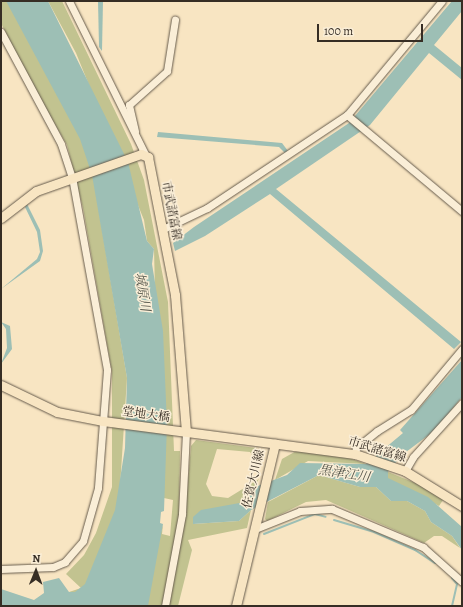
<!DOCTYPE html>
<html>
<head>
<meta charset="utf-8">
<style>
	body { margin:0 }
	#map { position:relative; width:463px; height:607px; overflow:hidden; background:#f8e5c2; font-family:Alegreya,"Noto Serif JP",serif }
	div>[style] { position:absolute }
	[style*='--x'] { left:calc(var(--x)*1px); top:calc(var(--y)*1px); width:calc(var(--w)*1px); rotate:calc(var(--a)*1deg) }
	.green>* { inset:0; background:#c2c390 }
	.water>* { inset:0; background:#9dbfb5 }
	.stream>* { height:2px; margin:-1px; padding:0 1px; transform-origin:1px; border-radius:1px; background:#9dbfb5 }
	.roads { filter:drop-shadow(0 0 1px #665b4c) drop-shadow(0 0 1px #665b4c) }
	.minor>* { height:7px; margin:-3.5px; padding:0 3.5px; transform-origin:3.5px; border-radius:3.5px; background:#faeed7 }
	.major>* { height:9px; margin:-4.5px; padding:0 4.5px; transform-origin:4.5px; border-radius:4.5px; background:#f8e5c2 }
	span { translate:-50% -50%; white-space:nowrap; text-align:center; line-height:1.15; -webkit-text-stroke:3px #faeed7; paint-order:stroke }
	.street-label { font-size:12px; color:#362d24 }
	.water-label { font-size:13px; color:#505248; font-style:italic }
	.frame { position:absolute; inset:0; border:2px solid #362d24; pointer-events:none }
	.north { position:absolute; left:16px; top:551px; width:40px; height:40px; -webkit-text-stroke:3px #faeed7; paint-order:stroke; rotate:1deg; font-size:11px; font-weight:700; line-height:16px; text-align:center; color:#362d24 }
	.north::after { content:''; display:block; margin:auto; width:14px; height:18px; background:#362d24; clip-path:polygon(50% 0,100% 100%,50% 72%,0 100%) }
	.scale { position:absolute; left:317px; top:24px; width:106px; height:18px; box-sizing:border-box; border:2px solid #362d24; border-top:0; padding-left:5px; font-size:12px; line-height:14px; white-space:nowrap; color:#362d24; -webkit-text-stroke:3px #faeed7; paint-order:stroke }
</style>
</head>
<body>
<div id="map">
	<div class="green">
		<i style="clip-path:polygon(1px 1px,9px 1px,85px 128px,127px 378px,113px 596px,69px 592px,81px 588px,66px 574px,84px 555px,96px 533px,112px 487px,112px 372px,83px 208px,67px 145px,24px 71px,1px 23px)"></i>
		<i style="clip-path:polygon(48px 1px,62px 1px,131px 144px,144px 180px,168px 302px,174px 451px,180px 451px,179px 515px,185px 515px,191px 446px,196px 440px,256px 448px,261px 453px,262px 462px,256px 461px,250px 452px,217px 449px,206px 484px,212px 496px,228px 498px,259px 479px,245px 502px,193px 524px,239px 521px,251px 510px,247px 528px,188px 540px,192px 550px,178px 606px,142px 606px,163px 524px,162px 534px,170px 536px,173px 500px,164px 498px,160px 502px,154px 249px,147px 241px,144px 220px,76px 53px)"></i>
		<i style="clip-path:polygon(298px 450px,349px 458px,366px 464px,308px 461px,275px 480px,282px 459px)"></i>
		<i style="clip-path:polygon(388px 472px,418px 484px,443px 500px,439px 506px,388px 479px)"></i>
		<i style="clip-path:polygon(319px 475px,360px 487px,376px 487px,391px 501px,407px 501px,425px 511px,431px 522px,452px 536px,460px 548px,442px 536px,434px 536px,424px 543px,326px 500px,306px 502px,267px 521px,265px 519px,268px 502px)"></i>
	</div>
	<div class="water">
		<i style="clip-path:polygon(6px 1px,48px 1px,128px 162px,147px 241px,154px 249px,152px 264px,163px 331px,167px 424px,164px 511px,161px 512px,160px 523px,163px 524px,148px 606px,1px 606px,1px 589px,34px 600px,44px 593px,43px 582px,59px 578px,69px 592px,75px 592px,85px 584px,115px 510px,125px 448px,127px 378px,92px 175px,80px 139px)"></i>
		<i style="clip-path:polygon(98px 1px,103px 1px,102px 51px,99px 47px)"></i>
		<i style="clip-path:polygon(452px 1px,462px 1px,462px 11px,434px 45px,462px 68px,462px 80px,429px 53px,370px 125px,276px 189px,461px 342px,454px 349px,270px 194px,205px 236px,175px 251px,173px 243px,194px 227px,349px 123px)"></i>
		<i style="clip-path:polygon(158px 132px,282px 143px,288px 151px,285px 153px,279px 147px,157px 137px)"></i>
		<i style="clip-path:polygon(27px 204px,40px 230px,43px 251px,40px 261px,1px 289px,37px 259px,40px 252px,37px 232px,25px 207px)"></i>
		<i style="clip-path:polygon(1px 322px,10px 326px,12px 349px,1px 364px,7px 348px,6px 329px)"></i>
		<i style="clip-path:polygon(462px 360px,462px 397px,434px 431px,402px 455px,388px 472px,388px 478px,428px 497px,462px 527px,462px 550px,452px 536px,431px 522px,425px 511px,407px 501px,391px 501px,376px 487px,360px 487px,319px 475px,251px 510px,239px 521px,193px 524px,193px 517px,201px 510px,245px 502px,255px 487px,287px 475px,300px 463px,366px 464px,403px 433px,400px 430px)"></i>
	</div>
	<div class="stream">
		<i style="--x:334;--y:520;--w:42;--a:16.7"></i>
		<i style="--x:374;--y:532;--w:45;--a:23.7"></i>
		<i style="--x:415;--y:550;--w:24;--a:33"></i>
		<i style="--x:264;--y:534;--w:55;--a:-21.4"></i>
		<i style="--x:315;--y:514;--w:11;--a:15"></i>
		<i style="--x:452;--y:606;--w:23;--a:-77"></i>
		<i style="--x:457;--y:584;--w:8;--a:-130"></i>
	</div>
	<div class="roads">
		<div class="minor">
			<i style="--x:69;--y:1;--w:171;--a:63.6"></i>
			<i style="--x:1;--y:32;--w:127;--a:61.8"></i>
			<i style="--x:61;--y:144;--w:35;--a:72"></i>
			<i style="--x:72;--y:177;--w:196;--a:79.7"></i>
			<i style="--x:107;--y:370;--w:118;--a:94.4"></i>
			<i style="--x:98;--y:488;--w:55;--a:105.8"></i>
			<i style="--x:83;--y:541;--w:28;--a:131"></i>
			<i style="--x:65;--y:562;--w:13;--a:157"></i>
			<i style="--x:53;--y:567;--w:52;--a:177.8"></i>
			<i style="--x:347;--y:115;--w:150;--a:39.9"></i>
			<i style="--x:135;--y:131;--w:27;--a:-103"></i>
			<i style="--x:129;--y:105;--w:51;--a:-41.8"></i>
			<i style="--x:167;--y:71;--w:52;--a:-81.1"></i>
			<i style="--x:163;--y:229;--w:49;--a:-25.5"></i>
			<i style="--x:207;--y:208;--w:168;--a:-33.6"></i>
			<i style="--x:347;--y:115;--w:148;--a:-50.2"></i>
			<i style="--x:355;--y:454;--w:6;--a:-81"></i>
			<i style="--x:356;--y:448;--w:27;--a:-39"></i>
			<i style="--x:377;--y:431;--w:40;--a:-32"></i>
			<i style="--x:411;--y:410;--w:80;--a:-50.1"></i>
			<i style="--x:405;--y:471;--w:16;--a:-60"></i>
			<i style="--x:413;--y:457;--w:73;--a:-47.8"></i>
			<i style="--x:255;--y:529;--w:48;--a:-21.8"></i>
			<i style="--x:300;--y:511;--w:32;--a:-4"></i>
			<i style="--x:332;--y:509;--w:99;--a:22.7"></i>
			<i style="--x:423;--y:547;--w:52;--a:41.9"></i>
			<i style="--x:165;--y:606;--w:94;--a:-79.5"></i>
			<i style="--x:182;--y:514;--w:82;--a:-87.2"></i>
		</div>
		<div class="major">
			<i style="--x:1;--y:218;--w:44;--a:-37.6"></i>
			<i style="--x:36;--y:191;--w:111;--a:-19.4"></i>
			<i style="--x:141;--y:154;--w:8;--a:23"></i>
			<i style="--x:148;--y:157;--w:141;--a:78.9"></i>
			<i style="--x:175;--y:295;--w:137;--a:85.4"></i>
			<i style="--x:1;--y:385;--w:62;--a:25.7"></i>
			<i style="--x:57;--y:412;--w:47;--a:11.1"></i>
			<i style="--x:103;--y:421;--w:254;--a:7.5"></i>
			<i style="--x:355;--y:454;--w:53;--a:18.8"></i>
			<i style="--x:405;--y:471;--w:67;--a:31.6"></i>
			<i style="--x:236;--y:606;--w:167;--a:-76.5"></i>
		</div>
	</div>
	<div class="street-label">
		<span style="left:171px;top:211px;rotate:79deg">市武諸富線</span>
		<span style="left:146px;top:415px;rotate:8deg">堂地大橋</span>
		<span style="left:377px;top:450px;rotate:17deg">市武諸富線</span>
		<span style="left:254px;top:479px;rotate:-77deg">佐賀大川線</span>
	</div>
	<div class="water-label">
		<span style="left:142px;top:292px;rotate:81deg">城原川</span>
		<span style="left:344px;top:474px;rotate:9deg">黒津江川</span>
	</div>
	<div class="frame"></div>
	<div class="north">N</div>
	<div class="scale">100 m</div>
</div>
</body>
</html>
